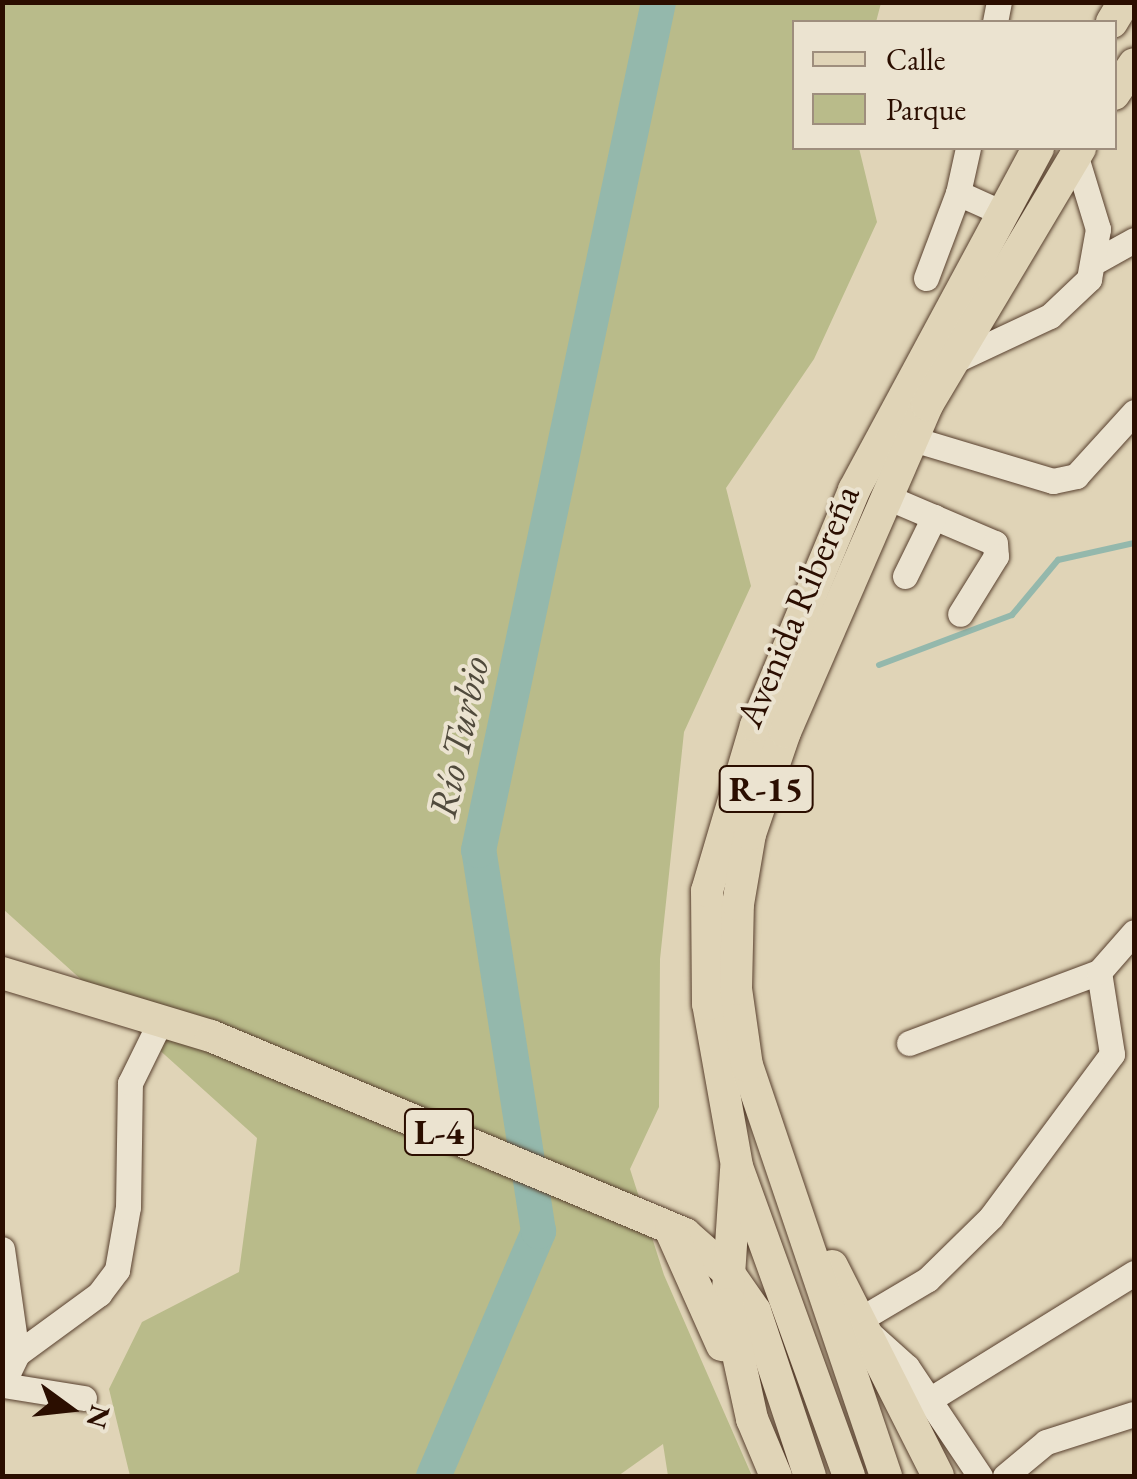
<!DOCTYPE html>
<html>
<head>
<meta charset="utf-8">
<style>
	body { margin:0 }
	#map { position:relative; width:1137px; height:1479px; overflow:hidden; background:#e0d4b7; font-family:"EB Garamond",serif }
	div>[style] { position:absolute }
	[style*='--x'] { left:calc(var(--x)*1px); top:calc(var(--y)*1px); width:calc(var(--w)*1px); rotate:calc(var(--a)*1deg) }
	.green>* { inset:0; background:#b9bb8a }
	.stream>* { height:6px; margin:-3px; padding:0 3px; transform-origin:3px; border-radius:3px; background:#94b8ac }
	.river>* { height:35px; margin:-17.5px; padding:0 17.5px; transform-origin:17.5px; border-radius:17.5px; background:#94b8ac }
	.roads { filter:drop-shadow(0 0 2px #58402e) drop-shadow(0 0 2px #58402e) }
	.minor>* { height:25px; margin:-12.5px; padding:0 12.5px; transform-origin:12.5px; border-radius:12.5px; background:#ebe3d0 }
	.major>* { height:32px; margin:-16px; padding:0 16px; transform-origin:16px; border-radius:16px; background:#e0d4b7 }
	span { translate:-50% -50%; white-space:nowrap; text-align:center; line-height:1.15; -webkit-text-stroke:8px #ebe3d0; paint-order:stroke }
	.shield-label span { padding:2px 8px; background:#ebe3d0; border:2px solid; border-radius:8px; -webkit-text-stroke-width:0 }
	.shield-label { font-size:35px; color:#2b0e00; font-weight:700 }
	.street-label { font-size:38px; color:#2b0e00 }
	.water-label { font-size:40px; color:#504a3c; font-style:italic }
	.frame { position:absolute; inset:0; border:5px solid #2b0e00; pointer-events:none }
	.legend { position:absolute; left:792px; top:20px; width:325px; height:130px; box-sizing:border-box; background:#ebe3d0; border:2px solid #9e8e7d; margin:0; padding:12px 18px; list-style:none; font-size:30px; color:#2b0e00 }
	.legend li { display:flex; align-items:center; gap:20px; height:50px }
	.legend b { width:50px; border:2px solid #9e8e7d }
	.north { position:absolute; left:20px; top:1359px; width:100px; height:100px; -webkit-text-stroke:8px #ebe3d0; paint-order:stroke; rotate:105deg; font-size:28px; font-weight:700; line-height:40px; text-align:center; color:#2b0e00 }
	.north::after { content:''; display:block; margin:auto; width:35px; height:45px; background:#2b0e00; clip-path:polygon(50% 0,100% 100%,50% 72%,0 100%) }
</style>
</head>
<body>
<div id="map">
	<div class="green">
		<i style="clip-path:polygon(2px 3px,881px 3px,876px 22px,794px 22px,794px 148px,859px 148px,877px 222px,814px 359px,726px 488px,751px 586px,684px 732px,660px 959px,659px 1107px,630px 1169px,664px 1275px,752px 1476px,668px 1476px,663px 1444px,618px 1476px,130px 1476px,109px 1389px,142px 1322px,239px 1272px,257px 1138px,3px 909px)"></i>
	</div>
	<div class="stream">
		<i style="--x:879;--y:665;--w:142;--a:-20.6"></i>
		<i style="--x:1012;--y:615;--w:72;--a:-50.1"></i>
		<i style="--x:1058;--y:560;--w:78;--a:-12.6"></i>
	</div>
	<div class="river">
		<i style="--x:433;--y:1476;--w:267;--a:-66.8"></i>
		<i style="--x:538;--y:1231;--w:386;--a:-98.9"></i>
		<i style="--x:478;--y:850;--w:867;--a:-78.02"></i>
	</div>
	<div class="roads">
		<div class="minor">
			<i style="--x:995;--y:22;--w:20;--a:-79"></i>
			<i style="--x:968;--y:148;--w:46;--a:102.5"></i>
			<i style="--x:958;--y:193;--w:46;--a:24.3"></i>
			<i style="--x:1098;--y:260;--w:41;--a:-29.1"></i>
			<i style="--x:926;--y:278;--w:91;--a:-69.4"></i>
			<i style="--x:954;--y:361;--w:106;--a:-25.1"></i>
			<i style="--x:1050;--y:316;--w:54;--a:-43.5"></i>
			<i style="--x:1089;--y:279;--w:51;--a:-79.8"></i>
			<i style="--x:1098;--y:229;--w:78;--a:-107"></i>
			<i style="--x:913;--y:439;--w:146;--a:16.7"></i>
			<i style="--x:1053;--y:481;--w:24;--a:-12"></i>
			<i style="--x:1076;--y:476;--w:86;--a:-47.8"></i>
			<i style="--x:887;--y:497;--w:117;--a:23.1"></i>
			<i style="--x:995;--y:543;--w:13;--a:86"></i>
			<i style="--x:996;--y:556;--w:68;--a:121.8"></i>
			<i style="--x:905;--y:576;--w:66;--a:-63.8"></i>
			<i style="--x:909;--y:1043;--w:203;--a:-20.5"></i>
			<i style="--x:2;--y:1249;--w:106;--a:81.9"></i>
			<i style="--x:859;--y:1320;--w:80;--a:-30.7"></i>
			<i style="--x:928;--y:1279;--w:88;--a:-44.5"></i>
			<i style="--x:991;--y:1217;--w:203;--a:-53.4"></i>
			<i style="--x:1112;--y:1054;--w:83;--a:-99"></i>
			<i style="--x:1099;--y:972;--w:53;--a:-48.8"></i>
			<i style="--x:868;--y:1332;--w:52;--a:41.9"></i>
			<i style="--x:907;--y:1367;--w:131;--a:56.2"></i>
			<i style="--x:2;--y:1385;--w:34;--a:-64"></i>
			<i style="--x:17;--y:1354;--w:102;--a:-36.2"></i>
			<i style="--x:99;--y:1294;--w:30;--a:-53"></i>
			<i style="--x:117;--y:1270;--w:64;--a:-80.1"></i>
			<i style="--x:128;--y:1207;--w:124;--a:-89.1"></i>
			<i style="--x:130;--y:1083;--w:68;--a:-63.8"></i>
			<i style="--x:3;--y:1385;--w:82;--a:9.1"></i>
			<i style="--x:929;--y:1400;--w:241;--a:-31.8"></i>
			<i style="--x:1005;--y:1476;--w:53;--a:-39.7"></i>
			<i style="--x:1046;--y:1442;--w:92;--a:-17.7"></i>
		</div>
		<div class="major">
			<i style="--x:1112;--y:22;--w:23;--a:-59"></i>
			<i style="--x:1114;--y:94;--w:36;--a:-56"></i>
			<i style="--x:2;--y:973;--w:218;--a:16.8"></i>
			<i style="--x:211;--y:1036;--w:514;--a:22.67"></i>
			<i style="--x:685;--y:1234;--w:57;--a:41.5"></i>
			<i style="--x:728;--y:1272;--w:47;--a:55.3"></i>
			<i style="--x:755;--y:1311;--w:174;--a:71.6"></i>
			<i style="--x:736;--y:1170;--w:134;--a:93.8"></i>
			<i style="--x:727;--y:1304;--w:118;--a:77.7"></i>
			<i style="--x:752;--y:1419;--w:62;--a:67.2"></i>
			<i style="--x:671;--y:1231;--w:125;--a:65.9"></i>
			<i style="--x:832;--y:1266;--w:235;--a:63.2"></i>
			<i style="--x:849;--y:1476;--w:330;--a:-109.9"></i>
			<i style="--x:737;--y:1166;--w:165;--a:-100.1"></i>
			<i style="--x:708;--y:1004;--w:113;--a:-90.5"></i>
			<i style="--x:707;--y:891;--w:172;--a:-73.5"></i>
			<i style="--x:756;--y:726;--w:256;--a:-67.4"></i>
			<i style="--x:854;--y:490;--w:388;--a:-61.7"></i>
			<i style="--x:886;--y:1476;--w:433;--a:-108.7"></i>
			<i style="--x:747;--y:1066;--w:78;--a:-98.1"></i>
			<i style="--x:736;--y:989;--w:85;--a:-88.7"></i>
			<i style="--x:738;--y:904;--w:71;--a:-80.3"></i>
			<i style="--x:750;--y:834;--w:108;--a:-71.1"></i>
			<i style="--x:785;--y:732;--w:357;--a:-66.5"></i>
			<i style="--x:927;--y:405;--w:299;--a:-59.2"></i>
		</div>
	</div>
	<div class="shield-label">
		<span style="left:766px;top:789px">R-15</span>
		<span style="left:439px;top:1132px">L-4</span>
	</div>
	<div class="street-label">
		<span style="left:797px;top:606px;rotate:-67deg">Avenida Ribereña</span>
	</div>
	<div class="water-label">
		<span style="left:458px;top:737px;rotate:-78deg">Río Turbio</span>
	</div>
	<div class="frame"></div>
	<ul class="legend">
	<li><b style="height:12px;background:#e0d4b7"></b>Calle</li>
	<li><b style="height:28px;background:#b9bb8a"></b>Parque</li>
	</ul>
	<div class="north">N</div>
</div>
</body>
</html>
